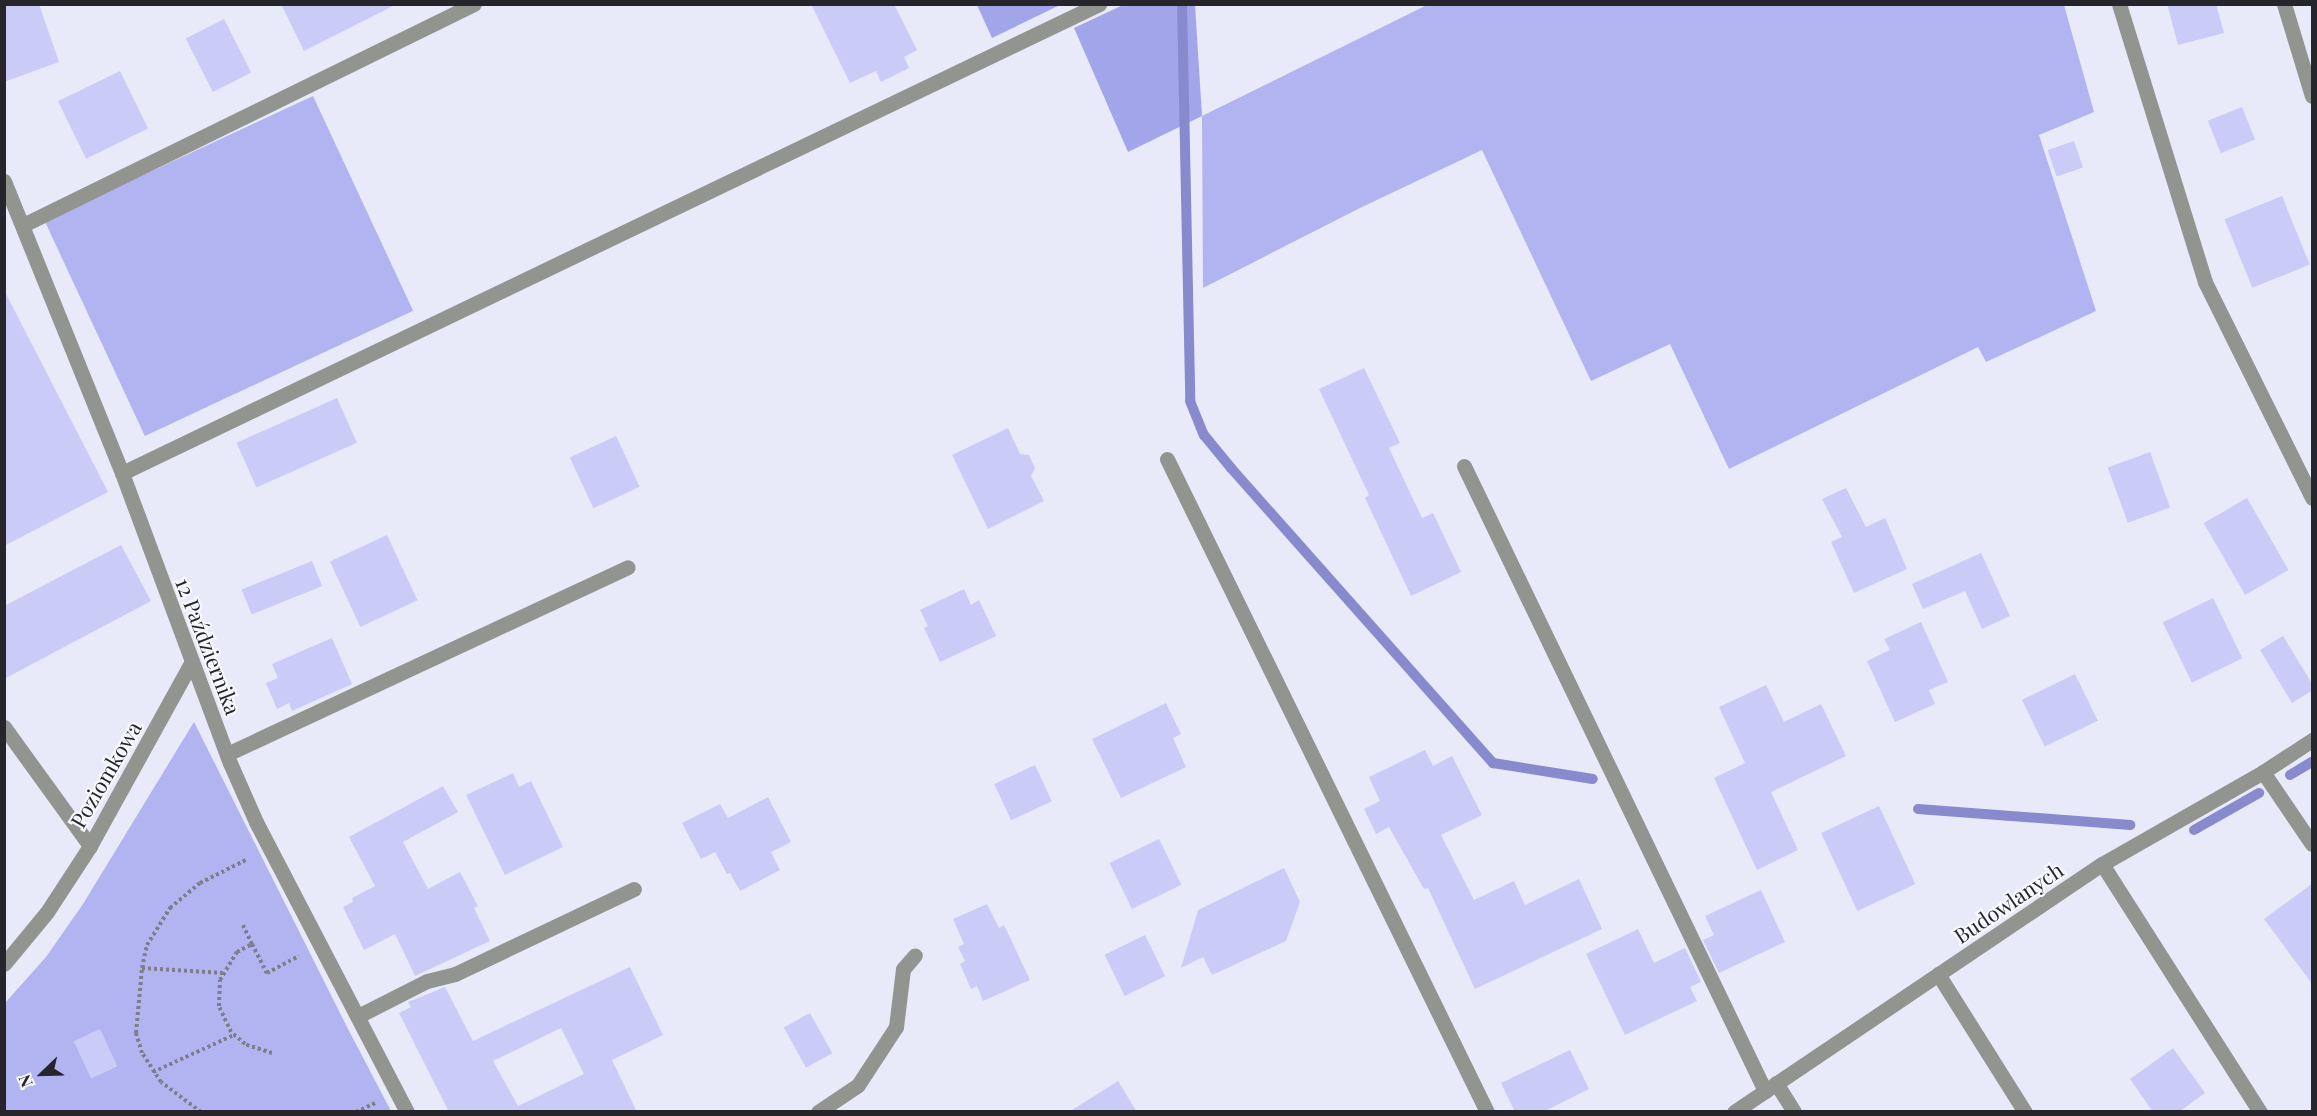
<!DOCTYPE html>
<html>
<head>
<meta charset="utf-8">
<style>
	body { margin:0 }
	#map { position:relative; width:2317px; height:1116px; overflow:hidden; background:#e8eaf9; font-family:"Playfair Display",serif }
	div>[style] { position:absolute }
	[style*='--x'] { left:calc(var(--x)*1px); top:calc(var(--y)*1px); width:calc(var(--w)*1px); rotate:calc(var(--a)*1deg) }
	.green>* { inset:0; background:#b1b4f1; transform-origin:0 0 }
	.forest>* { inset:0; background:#a3a5eb }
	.stream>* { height:10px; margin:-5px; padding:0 5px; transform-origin:5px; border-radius:5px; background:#888acd }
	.building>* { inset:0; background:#caccf7; transform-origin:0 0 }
	.path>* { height:4px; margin-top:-2px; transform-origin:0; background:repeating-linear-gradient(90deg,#7d7e88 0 3px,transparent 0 6px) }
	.minor>* { height:15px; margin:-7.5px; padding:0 7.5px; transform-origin:7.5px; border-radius:7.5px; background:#92958f }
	span { translate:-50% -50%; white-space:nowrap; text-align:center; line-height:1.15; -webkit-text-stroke:4.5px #f7f8fe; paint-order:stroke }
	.street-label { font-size:21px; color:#25252b }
	.frame { position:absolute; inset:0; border:6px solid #25252b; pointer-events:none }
	.north { position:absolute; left:12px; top:1044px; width:60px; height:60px; -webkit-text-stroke:4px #f7f8fe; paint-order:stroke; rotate:247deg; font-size:16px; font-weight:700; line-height:24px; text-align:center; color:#25252b }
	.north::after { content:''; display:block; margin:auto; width:21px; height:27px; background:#25252b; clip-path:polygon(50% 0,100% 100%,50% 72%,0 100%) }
</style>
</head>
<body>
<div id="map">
	<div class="green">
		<i style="clip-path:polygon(1429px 4px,2064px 5px,2094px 112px,2039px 135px,2096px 311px,1986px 362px,1978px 347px,1729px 469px,1670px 344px,1591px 381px,1482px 150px,1360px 208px,1203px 288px,1202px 116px)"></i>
		<i style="left:313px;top:96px;width:237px;height:296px;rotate:65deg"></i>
		<i style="clip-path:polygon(194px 722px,348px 1029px,391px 1111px,5px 1112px,5px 1003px,46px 957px,83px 904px)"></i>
	</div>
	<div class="forest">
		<i style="clip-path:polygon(977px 5px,1060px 5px,992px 38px)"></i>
		<i style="clip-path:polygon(1123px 5px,1195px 5px,1202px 116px,1128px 152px,1074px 28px)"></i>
	</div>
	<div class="stream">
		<i style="--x:1182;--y:4;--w:397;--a:88.8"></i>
		<i style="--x:1190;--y:401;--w:37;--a:68"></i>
		<i style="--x:1204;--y:435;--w:43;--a:50.7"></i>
		<i style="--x:1231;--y:468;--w:395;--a:48.4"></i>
		<i style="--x:1493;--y:763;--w:101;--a:9.1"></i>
		<i style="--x:2290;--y:775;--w:26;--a:-31"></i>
		<i style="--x:1918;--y:809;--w:213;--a:4.3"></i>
		<i style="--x:2194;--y:830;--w:75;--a:-29.6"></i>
	</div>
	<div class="building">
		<i style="clip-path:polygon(4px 4px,39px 4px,59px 62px,4px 82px)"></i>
		<i style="clip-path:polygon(281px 4px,397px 4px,304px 51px)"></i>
		<i style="clip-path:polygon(811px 4px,894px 4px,917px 50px,904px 57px,909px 68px,881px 82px,876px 71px,850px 83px)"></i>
		<i style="clip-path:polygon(2167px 4px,2216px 4px,2224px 33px,2178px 45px)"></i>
		<i style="left:224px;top:19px;width:60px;height:43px;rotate:63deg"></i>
		<i style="left:120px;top:71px;width:64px;height:69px;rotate:64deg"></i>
		<i style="left:2242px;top:107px;width:35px;height:37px;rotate:68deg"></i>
		<i style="left:2074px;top:141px;width:28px;height:28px;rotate:71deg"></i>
		<i style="left:2282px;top:196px;width:74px;height:62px;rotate:68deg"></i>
		<i style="clip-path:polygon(4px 290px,108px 492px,4px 546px)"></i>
		<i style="clip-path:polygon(1364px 368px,1400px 443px,1389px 448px,1422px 518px,1433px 513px,1461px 572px,1411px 596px,1365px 498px,1369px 495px,1319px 389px)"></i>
		<i style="left:337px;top:398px;width:49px;height:110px;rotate:66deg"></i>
		<i style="clip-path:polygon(1008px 428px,1020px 454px,1029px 455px,1035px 468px,1031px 476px,1044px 501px,988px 529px,952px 455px)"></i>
		<i style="left:616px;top:436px;width:56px;height:51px;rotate:65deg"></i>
		<i style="left:2150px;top:452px;width:59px;height:45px;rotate:70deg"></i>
		<i style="clip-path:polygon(1846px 488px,1866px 527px,1885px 518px,1907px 569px,1854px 593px,1831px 542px,1842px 537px,1822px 499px)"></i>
		<i style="left:2247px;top:498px;width:83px;height:50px;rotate:60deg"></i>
		<i style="left:387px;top:535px;width:72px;height:63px;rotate:65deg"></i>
		<i style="clip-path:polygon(121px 545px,151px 601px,4px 679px,4px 606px)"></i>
		<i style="clip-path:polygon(1981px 553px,2010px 616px,1982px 629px,1965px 591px,1923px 609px,1912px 584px)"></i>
		<i style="left:312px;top:561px;width:27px;height:76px;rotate:68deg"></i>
		<i style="clip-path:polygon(964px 589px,971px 605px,979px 600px,996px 636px,940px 662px,924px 628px,928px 626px,920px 610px)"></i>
		<i style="left:2213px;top:598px;width:67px;height:56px;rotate:64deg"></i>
		<i style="clip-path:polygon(1921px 622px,1948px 682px,1929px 690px,1935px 704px,1895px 722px,1867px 661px,1890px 650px,1884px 639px)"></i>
		<i style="clip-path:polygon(2283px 636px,2313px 685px,2313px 690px,2292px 703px,2260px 650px)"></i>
		<i style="clip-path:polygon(332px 638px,352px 684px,292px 711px,289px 703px,277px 709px,266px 683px,278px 678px,272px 664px)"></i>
		<i style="left:2075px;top:674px;width:52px;height:59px;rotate:64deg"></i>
		<i style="clip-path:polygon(1766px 685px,1784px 722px,1821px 704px,1846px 756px,1771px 792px,1798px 850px,1757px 870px,1714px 778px,1745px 763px,1719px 707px)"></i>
		<i style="clip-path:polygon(1166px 703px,1181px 734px,1173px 738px,1186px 767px,1121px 798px,1092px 739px)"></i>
		<i style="clip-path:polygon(1425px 750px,1433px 766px,1452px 756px,1482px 815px,1441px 835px,1474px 900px,1514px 881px,1525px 905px,1579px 879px,1602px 929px,1475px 989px,1428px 888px,1424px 889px,1389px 827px,1376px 834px,1364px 809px,1380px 801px,1369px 777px)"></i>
		<i style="left:1035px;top:765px;width:40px;height:45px;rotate:65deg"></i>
		<i style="clip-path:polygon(513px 773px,519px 787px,531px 781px,563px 847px,505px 875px,466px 795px)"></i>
		<i style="clip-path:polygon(443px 786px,458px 812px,403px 842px,428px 889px,460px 872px,478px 906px,474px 908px,490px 941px,415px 976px,395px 934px,364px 950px,343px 907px,353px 902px,352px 898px,375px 886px,349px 837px)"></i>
		<i style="clip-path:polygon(768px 797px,791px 842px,771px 852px,780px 870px,740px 891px,730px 873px,727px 874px,715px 852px,701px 859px,682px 823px,720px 804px,728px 818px)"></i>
		<i style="left:1879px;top:806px;width:86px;height:64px;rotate:65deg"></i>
		<i style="left:1159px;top:839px;width:51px;height:55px;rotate:64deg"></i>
		<i style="clip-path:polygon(1284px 868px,1300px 902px,1286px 941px,1212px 975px,1203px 957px,1181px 968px,1198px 910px)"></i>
		<i style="clip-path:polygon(2313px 883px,2313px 985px,2264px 919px)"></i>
		<i style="clip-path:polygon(1761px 890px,1785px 942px,1719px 973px,1703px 940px,1714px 935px,1705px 916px)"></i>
		<i style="clip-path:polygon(987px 904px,999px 928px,1004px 925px,1030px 980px,983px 1001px,977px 986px,971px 989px,960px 964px,965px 961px,958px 947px,964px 944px,953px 919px)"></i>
		<i style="clip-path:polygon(1638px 929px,1654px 963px,1685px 948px,1701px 982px,1690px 987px,1697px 1001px,1625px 1035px,1586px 954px)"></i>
		<i style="left:1145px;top:935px;width:46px;height:45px;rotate:64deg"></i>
		<i style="clip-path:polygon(evenodd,630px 967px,663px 1035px,612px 1060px,637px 1112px,449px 1112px,399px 1013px,411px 1007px,408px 1002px,445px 987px,473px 1041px,630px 967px,561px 1028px,584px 1074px,518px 1106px,493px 1061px,561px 1028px)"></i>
		<i style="left:810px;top:1013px;width:46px;height:30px;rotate:61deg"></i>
		<i style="left:100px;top:1029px;width:41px;height:29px;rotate:65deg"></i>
		<i style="clip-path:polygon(2173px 1048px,2205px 1093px,2179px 1112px,2153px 1112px,2130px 1079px)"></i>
		<i style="clip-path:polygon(1570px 1050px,1589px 1089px,1543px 1112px,1515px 1112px,1501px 1083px)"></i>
		<i style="clip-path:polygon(1118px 1081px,1137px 1112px,1069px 1112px)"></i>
	</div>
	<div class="path">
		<i style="--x:243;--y:925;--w:21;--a:65"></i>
		<i style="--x:142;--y:968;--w:81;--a:3.5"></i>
		<i style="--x:272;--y:1053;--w:28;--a:-162"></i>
		<i style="--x:245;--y:1044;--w:18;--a:-139"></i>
		<i style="--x:231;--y:1032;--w:29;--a:-115"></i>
		<i style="--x:219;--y:1006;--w:26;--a:-88"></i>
		<i style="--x:220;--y:980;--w:33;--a:-59"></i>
		<i style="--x:237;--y:952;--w:17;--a:-28"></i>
		<i style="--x:252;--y:944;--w:33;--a:63"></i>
		<i style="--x:267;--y:973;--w:36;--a:-28"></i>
		<i style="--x:153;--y:1072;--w:89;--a:-24.6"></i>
		<i style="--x:201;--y:1112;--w:50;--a:-143.1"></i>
		<i style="--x:161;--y:1082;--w:35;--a:-123"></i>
		<i style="--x:142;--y:1053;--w:21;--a:-107"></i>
		<i style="--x:136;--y:1033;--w:65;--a:-84.7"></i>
		<i style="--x:142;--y:968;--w:24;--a:-78"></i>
		<i style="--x:147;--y:945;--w:44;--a:-58.1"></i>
		<i style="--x:170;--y:908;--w:39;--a:-40"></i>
		<i style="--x:200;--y:883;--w:54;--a:-26.6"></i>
		<i style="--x:356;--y:1112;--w:21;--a:-25"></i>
	</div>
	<div class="minor">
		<i style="--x:2119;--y:4;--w:291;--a:72.8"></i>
		<i style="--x:2205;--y:282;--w:241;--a:63.6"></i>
		<i style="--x:2284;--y:4;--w:96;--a:73.1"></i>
		<i style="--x:4;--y:181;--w:315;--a:68"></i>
		<i style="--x:122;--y:473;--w:309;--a:69.6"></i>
		<i style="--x:230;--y:763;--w:64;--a:66.2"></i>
		<i style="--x:256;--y:822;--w:327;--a:62.5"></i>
		<i style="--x:23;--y:225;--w:502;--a:-26.11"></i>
		<i style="--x:1167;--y:459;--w:727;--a:63.89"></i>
		<i style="--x:1464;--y:466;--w:694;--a:64.28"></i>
		<i style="--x:122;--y:473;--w:1084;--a:-25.64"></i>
		<i style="--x:4;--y:727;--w:147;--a:54.1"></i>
		<i style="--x:227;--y:754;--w:442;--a:-25"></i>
		<i style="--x:2263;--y:772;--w:87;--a:55.8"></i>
		<i style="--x:2102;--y:864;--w:294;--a:57.5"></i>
		<i style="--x:4;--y:964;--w:67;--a:-50.4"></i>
		<i style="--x:47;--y:912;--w:79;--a:-56.9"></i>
		<i style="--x:90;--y:846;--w:211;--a:-61.1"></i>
		<i style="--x:1938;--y:974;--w:163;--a:57.8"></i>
		<i style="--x:358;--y:1016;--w:77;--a:-26.9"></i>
		<i style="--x:427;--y:981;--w:29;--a:-14"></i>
		<i style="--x:455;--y:974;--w:198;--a:-25.4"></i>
		<i style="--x:1776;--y:1083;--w:34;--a:58"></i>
		<i style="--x:818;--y:1112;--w:48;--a:-34"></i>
		<i style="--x:858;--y:1085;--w:69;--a:-56.8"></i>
		<i style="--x:896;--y:1027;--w:58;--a:-83.1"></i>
		<i style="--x:903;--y:969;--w:18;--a:-49"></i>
		<i style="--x:1734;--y:1112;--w:444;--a:-34"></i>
		<i style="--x:2102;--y:864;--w:185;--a:-29.7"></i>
		<i style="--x:2263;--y:772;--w:59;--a:-33.1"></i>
	</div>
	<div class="street-label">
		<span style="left:209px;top:646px;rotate:69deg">12 Października</span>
		<span style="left:105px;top:774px;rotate:-60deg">Poziomkowa</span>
		<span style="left:2008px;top:902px;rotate:-34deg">Budowlanych</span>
	</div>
	<div class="frame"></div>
	<div class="north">N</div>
</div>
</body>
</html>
